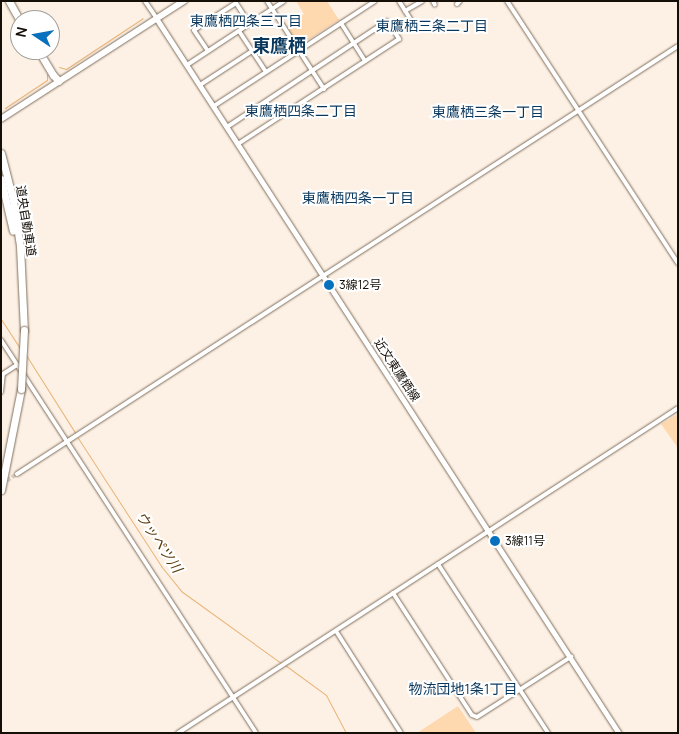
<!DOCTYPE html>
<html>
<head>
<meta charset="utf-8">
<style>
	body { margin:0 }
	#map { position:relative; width:679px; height:734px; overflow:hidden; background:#fdf1e5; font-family:Manrope,"Noto Sans JP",sans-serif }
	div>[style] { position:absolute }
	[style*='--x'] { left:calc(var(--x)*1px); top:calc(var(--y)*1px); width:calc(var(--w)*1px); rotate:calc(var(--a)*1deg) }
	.green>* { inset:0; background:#fed8af }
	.stream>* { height:1px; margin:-0.5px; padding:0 0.5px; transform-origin:0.5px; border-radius:0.5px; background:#eab478 }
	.minor-tunnel>* { height:4px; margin-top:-2px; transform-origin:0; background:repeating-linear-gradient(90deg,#dacfc4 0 4px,transparent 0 6px) }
	.roads { filter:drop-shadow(0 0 1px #80705e) drop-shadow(0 0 1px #80705e) }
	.minor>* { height:4px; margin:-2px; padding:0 2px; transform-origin:2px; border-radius:2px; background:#fff }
	.tertiary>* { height:4.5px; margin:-2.25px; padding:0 2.25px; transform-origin:2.25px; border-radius:2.25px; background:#fff }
	.primary>* { height:5.5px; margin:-2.75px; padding:0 2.75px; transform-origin:2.75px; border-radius:2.75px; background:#fff }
	.motorway>* { height:7px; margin:-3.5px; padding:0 3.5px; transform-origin:3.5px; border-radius:3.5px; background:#fff }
	.bridges { filter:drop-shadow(0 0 1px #80705e) drop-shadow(0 0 1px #80705e) }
	.motorway-bridge>* { height:7px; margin:-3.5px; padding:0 3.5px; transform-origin:3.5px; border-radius:3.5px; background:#fff }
	.dots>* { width:14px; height:14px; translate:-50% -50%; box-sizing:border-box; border:2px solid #fff; border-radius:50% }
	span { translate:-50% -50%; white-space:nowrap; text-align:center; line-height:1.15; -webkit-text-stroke:4px #fff; paint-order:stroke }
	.street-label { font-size:12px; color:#150f08 }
	.poi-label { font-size:12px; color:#150f08 }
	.left { translate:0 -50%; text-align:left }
	.neighbourhood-label { font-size:14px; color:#0a375c }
	.water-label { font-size:14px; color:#5c3907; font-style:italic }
	.district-label { font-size:18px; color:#0a375c; font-weight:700 }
	.frame { position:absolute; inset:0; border:2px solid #150f08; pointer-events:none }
	.north { position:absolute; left:10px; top:10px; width:50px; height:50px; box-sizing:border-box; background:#fff; border:1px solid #a19f9c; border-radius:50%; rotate:282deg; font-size:14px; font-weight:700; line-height:20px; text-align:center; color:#150f08 }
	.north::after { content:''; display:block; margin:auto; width:18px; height:22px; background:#0871bd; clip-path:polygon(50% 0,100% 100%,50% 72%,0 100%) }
</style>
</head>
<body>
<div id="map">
	<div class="green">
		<i style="clip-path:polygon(296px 1px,327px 1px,339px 20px,299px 46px,286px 27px,304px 14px)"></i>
		<i style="clip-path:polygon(678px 414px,678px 448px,661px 424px)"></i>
		<i style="clip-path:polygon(458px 706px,476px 733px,417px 733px)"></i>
	</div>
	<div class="stream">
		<i style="--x:59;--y:67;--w:7;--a:16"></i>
		<i style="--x:66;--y:69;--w:92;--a:-33.5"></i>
		<i style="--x:5;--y:108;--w:50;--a:-33.7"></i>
		<i style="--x:47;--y:80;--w:6;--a:-90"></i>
		<i style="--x:1;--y:319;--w:35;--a:57"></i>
		<i style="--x:26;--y:355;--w:93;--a:57.7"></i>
		<i style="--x:78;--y:438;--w:153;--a:57"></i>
		<i style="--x:161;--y:566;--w:32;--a:51"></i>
		<i style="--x:181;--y:591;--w:123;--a:35.8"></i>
		<i style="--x:285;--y:665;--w:51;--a:36.2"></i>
		<i style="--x:326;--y:695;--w:43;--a:62.2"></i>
	</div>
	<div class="minor-tunnel">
		<i style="--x:2;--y:484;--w:18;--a:-34"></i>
	</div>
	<div class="roads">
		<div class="minor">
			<i style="--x:145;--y:1;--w:22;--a:56"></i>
			<i style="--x:267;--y:1;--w:105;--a:57.1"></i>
			<i style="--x:399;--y:1;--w:22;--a:58"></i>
			<i style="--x:433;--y:1;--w:4;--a:63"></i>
			<i style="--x:507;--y:1;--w:313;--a:56.9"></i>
			<i style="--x:457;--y:4;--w:4;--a:-45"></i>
			<i style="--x:405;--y:11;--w:20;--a:-30"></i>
			<i style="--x:341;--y:23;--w:45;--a:57.7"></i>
			<i style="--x:239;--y:31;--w:49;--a:56.6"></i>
			<i style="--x:208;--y:51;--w:25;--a:-124"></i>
			<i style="--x:194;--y:30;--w:50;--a:-32.7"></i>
			<i style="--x:236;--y:3;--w:24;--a:57"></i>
			<i style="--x:187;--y:65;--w:116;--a:-33.4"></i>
			<i style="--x:200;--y:85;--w:62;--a:-33.2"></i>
			<i style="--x:214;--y:106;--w:192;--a:-33.1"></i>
			<i style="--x:227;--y:127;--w:192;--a:-33.5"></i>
			<i style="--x:387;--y:21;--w:22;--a:56"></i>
			<i style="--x:399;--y:39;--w:192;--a:146.9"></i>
			<i style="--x:1;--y:340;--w:468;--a:57"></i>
			<i style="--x:1;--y:392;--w:18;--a:-84"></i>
			<i style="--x:3;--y:374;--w:17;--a:-33"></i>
			<i style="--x:17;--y:474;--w:787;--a:-32.92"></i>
			<i style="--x:438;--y:564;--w:202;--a:56.9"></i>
			<i style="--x:393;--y:593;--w:145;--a:57.1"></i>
			<i style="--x:472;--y:715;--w:5;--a:22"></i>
			<i style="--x:477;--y:717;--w:112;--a:-32.6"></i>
			<i style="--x:336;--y:631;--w:121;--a:57.5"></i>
			<i style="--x:178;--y:733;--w:596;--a:-33.02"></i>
		</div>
		<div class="tertiary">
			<i style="--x:157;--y:19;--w:850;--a:57.09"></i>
		</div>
		<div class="primary">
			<i style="--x:1;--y:119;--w:218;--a:-32.8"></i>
		</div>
		<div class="motorway">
			<i style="--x:9;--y:1;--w:23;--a:61"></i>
			<i style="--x:38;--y:50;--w:29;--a:59"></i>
			<i style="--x:53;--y:75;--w:8;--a:45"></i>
			<i style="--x:1;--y:153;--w:49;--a:75.7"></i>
			<i style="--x:13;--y:200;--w:47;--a:81.3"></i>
			<i style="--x:20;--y:246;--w:84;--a:87.3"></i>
			<i style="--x:1;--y:179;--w:53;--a:77"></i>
			<i style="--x:1;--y:490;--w:103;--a:-78.8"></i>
		</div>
	</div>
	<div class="bridges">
		<div class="motorway-bridge">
			<i style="--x:21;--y:389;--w:59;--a:-87.1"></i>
		</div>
	</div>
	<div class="dots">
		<i style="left:329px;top:285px;background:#0871bd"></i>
		<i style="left:495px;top:541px;background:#0871bd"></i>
	</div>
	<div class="street-label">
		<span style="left:26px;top:221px;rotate:81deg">道央自動車道</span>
		<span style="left:397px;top:370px;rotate:57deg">近文東鷹栖線</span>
	</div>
	<div class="poi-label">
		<span class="left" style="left:339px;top:285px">3線12号</span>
		<span class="left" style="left:505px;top:541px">3線11号</span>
	</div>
	<div class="neighbourhood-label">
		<span style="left:246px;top:21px">東鷹栖四条三丁目</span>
		<span style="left:432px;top:26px">東鷹栖三条二丁目</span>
		<span style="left:301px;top:111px">東鷹栖四条二丁目</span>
		<span style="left:488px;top:112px">東鷹栖三条一丁目</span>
		<span style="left:358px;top:198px">東鷹栖四条一丁目</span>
		<span style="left:463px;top:689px">物流団地1条1丁目</span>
	</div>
	<div class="water-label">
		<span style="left:159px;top:542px;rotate:56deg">ウッペツ川</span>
	</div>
	<div class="district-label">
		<span style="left:279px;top:45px">東鷹栖</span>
	</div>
	<div class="frame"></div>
	<div class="north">N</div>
</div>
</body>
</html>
